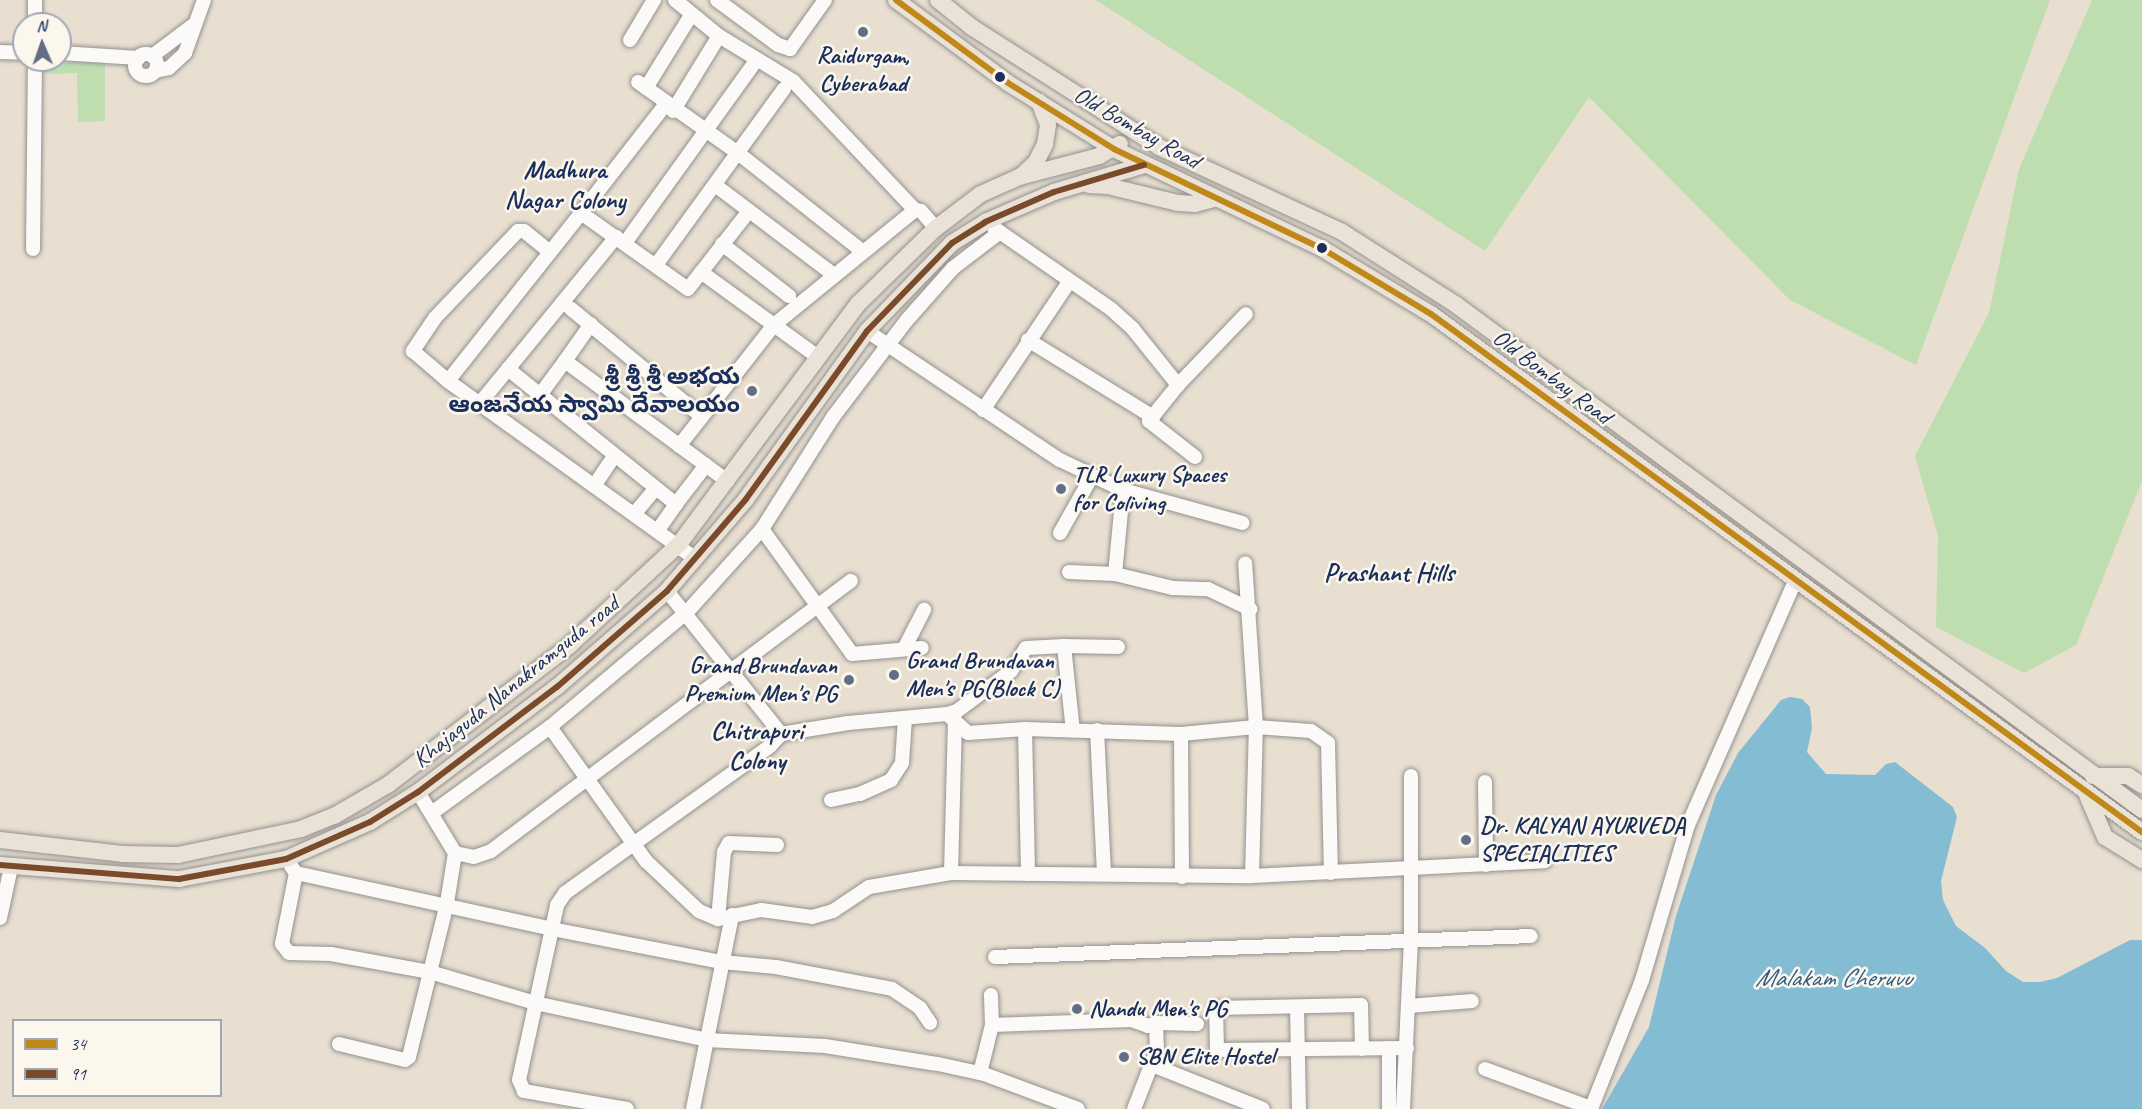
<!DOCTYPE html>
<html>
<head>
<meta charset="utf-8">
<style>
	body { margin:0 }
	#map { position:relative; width:2142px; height:1109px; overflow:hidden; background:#e8dfd0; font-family:Caveat,"Noto Sans Telugu",sans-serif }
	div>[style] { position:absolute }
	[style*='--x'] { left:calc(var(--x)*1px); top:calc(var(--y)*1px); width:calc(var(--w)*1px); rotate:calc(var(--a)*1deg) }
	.green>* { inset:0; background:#bedeaf }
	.water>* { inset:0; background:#84bcd4 }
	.roads { filter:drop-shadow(0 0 2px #929191) drop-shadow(0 0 2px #929191) }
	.minor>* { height:14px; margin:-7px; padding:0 7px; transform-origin:7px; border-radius:7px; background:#fcfaf8 }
	.minor>.ring { margin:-7px; padding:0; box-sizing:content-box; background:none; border:14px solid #fcfaf8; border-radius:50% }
	.major>* { height:16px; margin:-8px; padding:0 8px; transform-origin:8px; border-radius:8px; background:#ebe2d7 }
	.bus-1>* { height:6px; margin:-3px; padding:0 3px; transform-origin:3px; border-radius:3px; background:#c08818 }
	.bus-2>* { height:6px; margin:-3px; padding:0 3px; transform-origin:3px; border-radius:3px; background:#7a4b2a }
	.dots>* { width:16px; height:16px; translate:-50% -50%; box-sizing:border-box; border:3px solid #fbf7ec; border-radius:50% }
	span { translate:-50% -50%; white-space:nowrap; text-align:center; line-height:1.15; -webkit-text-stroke:5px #fbf7ec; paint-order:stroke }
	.poi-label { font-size:24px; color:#1b2f5e; font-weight:700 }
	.right { translate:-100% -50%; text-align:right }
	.left { translate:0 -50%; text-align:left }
	.street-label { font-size:24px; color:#1b2f5e }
	.neighbourhood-label { font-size:26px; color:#1b2f5e; font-weight:700 }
	.water-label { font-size:26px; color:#315b88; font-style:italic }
	.legend { position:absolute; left:12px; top:1019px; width:210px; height:78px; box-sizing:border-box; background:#fbf7ec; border:2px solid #a1a7b3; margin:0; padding:8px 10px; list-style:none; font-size:18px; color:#1b2f5e }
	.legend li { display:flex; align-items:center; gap:12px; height:30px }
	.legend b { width:30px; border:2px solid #a1a7b3 }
	.north { position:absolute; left:12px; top:12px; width:60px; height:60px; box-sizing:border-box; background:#fbf7ec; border:2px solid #a1a7b3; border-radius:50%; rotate:358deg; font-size:16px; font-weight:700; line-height:24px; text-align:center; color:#1b2f5e }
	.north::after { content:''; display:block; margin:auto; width:21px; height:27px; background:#636d86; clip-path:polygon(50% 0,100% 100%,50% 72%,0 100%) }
</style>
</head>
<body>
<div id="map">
	<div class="green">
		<i style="clip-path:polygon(1096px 0,2050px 0,1916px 365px,1790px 300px,1589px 97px,1485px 251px)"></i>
		<i style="clip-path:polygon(2092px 0,2142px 0,2142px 481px,2076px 645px,2024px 673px,1936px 627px,1938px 536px,1915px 456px,1989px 313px,2019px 169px)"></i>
		<i style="clip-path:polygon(105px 61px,105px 121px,78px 122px,77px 73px,44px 74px,43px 64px)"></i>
	</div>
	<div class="water">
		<i style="clip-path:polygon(1790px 697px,1802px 699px,1810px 707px,1812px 728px,1807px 752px,1826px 774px,1875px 775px,1886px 764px,1895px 762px,1953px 807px,1957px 817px,1941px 881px,1943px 900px,1956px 926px,1985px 948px,2006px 971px,2023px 982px,2040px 982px,2057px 978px,2130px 940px,2142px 940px,2142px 1109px,1602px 1109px,1649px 1027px,1676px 916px,1716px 795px,1738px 753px,1781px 700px)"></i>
	</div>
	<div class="roads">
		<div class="minor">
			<i style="--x:35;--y:0;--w:24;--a:90"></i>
			<i style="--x:675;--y:0;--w:57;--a:39.3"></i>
			<i style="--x:719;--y:36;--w:87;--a:31.3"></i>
			<i style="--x:793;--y:81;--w:178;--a:46.6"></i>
			<i style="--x:717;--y:0;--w:76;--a:36.4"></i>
			<i style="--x:778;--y:45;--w:13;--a:18"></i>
			<i style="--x:790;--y:49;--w:60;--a:-54.5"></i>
			<i style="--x:630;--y:40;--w:47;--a:-59"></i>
			<i style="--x:0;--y:52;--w:24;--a:2"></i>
			<i style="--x:60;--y:53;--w:79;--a:3.6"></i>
			<i class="ring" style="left:135px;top:54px;width:8px;height:8px"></i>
			<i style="--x:152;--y:56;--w:50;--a:-36.9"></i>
			<i style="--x:155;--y:71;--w:14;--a:-12"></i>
			<i style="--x:169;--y:68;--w:22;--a:-43"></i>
			<i style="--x:185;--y:53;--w:56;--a:-70.3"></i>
			<i style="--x:638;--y:82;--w:123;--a:35.4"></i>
			<i style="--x:738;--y:153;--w:158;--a:38.3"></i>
			<i style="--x:646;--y:88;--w:86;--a:-58.3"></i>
			<i style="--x:673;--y:111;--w:88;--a:-58.5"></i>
			<i style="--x:715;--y:185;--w:149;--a:37.1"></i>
			<i style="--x:581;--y:213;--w:138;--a:-52.1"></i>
			<i style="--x:994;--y:228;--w:142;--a:34.7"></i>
			<i style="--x:1111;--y:309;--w:30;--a:42"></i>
			<i style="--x:1133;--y:329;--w:72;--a:51.2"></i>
			<i style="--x:625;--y:243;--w:226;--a:-54.3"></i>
			<i style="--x:722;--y:244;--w:85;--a:37.8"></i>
			<i style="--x:33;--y:249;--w:189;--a:-89.4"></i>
			<i style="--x:550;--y:252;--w:33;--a:-141"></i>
			<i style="--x:524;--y:231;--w:6;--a:180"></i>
			<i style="--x:518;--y:231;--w:120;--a:133.7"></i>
			<i style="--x:435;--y:318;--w:40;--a:124"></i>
			<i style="--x:413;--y:351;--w:46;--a:40.6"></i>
			<i style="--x:448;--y:381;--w:305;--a:35.7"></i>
			<i style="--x:656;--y:265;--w:218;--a:-54"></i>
			<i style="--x:701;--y:272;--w:145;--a:36"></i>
			<i style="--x:570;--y:308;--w:170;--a:39.5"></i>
			<i style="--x:867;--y:331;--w:232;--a:33.8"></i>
			<i style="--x:1060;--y:460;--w:70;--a:25.5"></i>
			<i style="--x:1123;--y:490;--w:124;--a:15.4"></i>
			<i style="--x:1028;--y:340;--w:147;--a:31.6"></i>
			<i style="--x:565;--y:361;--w:45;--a:-54.9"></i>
			<i style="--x:508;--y:369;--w:171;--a:-50.7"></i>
			<i style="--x:448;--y:381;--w:214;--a:-51.6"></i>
			<i style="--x:581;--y:213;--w:131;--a:35.4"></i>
			<i style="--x:688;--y:289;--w:99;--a:-52"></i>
			<i style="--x:540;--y:395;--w:42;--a:-53.7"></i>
			<i style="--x:565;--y:361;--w:202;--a:36.5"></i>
			<i style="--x:480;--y:403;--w:44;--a:-50.5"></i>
			<i style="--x:508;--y:369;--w:216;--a:38.8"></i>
			<i style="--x:676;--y:504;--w:49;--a:-52.4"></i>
			<i style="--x:983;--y:410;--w:154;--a:-56.1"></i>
			<i style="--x:679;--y:446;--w:154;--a:-51.9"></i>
			<i style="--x:774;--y:325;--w:182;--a:-39.2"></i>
			<i style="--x:915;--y:210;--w:6;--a:9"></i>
			<i style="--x:921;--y:211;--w:23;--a:49"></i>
			<i style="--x:1195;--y:457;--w:58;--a:-142"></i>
			<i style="--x:1149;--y:421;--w:46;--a:-51.1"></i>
			<i style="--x:1178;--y:385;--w:98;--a:-46.2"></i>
			<i style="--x:594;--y:486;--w:36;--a:-56"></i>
			<i style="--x:1123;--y:490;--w:84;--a:95.4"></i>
			<i style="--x:1115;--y:574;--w:60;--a:13.6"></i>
			<i style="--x:1173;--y:588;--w:35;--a:2"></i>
			<i style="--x:1208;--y:589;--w:47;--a:25.5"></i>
			<i style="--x:635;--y:513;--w:31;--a:-50"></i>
			<i style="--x:762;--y:529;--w:154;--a:54.2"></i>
			<i style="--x:852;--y:654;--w:70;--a:-4.9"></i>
			<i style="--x:658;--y:530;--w:32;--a:-55"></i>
			<i style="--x:1060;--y:533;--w:65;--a:-60.7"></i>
			<i style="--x:1069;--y:572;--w:46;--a:2.5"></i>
			<i style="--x:667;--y:591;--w:183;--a:51.4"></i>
			<i style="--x:781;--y:734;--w:68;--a:-9.3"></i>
			<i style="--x:848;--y:723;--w:99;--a:-5.2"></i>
			<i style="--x:947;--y:714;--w:28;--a:42"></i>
			<i style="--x:968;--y:733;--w:57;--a:-4"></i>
			<i style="--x:1025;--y:729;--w:156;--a:1.8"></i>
			<i style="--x:1181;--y:734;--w:75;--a:-5.3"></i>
			<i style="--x:1256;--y:727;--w:164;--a:-93.8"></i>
			<i style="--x:1064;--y:646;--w:54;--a:1.1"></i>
			<i style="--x:905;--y:647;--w:42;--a:-62.8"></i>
			<i style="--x:947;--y:714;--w:10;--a:-17"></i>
			<i style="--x:957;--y:711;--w:67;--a:-36.5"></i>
			<i style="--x:1011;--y:671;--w:27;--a:-57"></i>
			<i style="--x:1026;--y:648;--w:38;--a:-3"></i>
			<i style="--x:1064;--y:646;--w:85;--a:84"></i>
			<i style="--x:550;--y:727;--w:165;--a:54.4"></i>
			<i style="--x:646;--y:861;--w:73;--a:43.3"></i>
			<i style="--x:699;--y:911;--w:21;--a:23"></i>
			<i style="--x:718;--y:919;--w:44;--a:-11.8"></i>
			<i style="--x:761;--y:910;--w:51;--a:7.8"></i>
			<i style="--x:812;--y:917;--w:22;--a:-16"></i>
			<i style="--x:833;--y:911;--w:43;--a:-33.7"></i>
			<i style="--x:869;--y:887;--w:83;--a:-9.7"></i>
			<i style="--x:951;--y:873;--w:301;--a:0.6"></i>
			<i style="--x:1252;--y:876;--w:293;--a:-2.9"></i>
			<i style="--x:1025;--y:729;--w:145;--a:88.8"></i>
			<i style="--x:1097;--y:730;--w:142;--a:87.2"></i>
			<i style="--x:1181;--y:734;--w:143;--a:89.6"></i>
			<i style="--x:1485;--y:782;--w:83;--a:89.3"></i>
			<i style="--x:831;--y:800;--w:30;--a:-12"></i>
			<i style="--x:860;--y:794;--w:34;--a:-24"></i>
			<i style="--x:891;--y:780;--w:20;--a:-57"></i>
			<i style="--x:902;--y:763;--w:45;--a:-86.2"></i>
			<i style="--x:433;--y:812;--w:145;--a:-36"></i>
			<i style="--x:550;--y:727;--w:179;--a:-40"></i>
			<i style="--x:687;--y:612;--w:112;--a:-47.9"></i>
			<i style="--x:762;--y:529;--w:133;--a:-57.6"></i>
			<i style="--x:833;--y:417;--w:122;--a:-52.7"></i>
			<i style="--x:907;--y:320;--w:69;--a:-48.5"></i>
			<i style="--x:953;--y:268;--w:59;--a:-37.5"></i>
			<i style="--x:455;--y:853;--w:19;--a:12"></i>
			<i style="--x:474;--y:857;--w:18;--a:-19"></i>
			<i style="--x:491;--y:851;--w:450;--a:-36.9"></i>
			<i style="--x:291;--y:866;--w:9;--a:54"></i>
			<i style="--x:296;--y:873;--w:262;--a:12.3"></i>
			<i style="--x:552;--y:929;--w:173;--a:11"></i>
			<i style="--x:722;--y:962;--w:54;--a:5.3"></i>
			<i style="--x:776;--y:967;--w:118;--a:10.7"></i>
			<i style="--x:892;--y:989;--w:34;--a:34"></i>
			<i style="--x:920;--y:1008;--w:18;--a:56"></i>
			<i style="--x:296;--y:873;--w:72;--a:101.2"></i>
			<i style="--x:282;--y:944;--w:11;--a:52"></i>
			<i style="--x:289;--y:953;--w:42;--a:1.4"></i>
			<i style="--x:331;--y:954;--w:101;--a:10.3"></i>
			<i style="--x:430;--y:972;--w:109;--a:16.4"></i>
			<i style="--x:535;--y:1003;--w:176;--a:12.1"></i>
			<i style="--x:707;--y:1040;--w:118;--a:2.9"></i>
			<i style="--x:825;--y:1046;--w:114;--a:9.1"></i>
			<i style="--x:938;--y:1064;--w:47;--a:12.3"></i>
			<i style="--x:984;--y:1074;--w:100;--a:20.4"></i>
			<i style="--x:951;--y:873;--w:152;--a:-88.5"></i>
			<i style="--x:1252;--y:876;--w:149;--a:-88.5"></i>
			<i style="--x:1256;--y:727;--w:55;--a:4.2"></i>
			<i style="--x:1311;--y:731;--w:21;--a:35"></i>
			<i style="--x:1328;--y:743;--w:130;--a:88.7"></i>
			<i style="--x:0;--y:918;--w:52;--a:-77.8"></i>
			<i style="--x:718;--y:919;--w:67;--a:-84.9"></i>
			<i style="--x:724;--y:852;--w:10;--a:-61"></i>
			<i style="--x:729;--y:843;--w:48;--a:2.4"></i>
			<i style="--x:995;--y:957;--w:536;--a:-2.24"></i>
			<i style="--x:1409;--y:1006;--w:63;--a:-4.5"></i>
			<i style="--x:1297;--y:1007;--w:102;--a:88.9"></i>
			<i style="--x:1156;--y:1023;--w:41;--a:1.4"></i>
			<i style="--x:992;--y:1025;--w:139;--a:-2.1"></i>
			<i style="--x:1131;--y:1020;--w:18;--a:19"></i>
			<i style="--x:1148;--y:1026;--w:9;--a:-21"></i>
			<i style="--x:1156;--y:1023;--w:27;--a:88"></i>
			<i style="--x:1157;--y:1050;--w:63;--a:111.3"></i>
			<i style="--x:339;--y:1044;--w:68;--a:13.6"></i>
			<i style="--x:405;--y:1060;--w:5;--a:-37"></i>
			<i style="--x:409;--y:1057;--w:159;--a:-76.1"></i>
			<i style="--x:447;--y:903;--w:51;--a:-80.9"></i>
			<i style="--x:455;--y:853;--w:71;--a:-121.2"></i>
			<i style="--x:1362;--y:1049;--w:44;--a:-91.3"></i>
			<i style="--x:1361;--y:1005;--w:145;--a:178.8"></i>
			<i style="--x:1216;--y:1008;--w:42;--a:88.6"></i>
			<i style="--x:1217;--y:1050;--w:190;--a:-0.6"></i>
			<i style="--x:1152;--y:1065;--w:119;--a:21.6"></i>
			<i style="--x:1485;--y:1069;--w:113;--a:20.2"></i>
			<i style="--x:980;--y:1073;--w:49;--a:-76"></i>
			<i style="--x:992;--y:1025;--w:30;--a:-92"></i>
			<i style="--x:627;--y:1109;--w:105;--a:-170.1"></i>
			<i style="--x:524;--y:1091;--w:12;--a:-114"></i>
			<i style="--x:519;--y:1080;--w:179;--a:-77.7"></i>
			<i style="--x:557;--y:905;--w:14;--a:-56"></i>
			<i style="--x:565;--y:893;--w:252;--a:-35.6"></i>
			<i style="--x:770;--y:746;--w:16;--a:-47"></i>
			<i style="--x:693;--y:1109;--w:198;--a:-78.6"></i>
			<i style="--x:1389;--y:1109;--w:61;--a:-90"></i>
			<i style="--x:1403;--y:1109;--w:168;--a:-87.3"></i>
			<i style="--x:1411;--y:941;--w:165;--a:-90"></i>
			<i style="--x:1591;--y:1109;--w:139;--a:-68.4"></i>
			<i style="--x:1642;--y:980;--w:162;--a:-73.5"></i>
			<i style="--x:1688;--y:825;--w:266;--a:-66.3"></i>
		</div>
		<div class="major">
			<i style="--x:896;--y:0;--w:139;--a:36.5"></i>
			<i style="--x:1008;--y:83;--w:125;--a:31.9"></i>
			<i style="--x:1114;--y:149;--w:229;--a:25.6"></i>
			<i style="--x:1321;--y:248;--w:128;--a:31"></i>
			<i style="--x:1431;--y:314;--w:880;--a:36.08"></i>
			<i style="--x:938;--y:0;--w:45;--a:38.7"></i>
			<i style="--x:973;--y:28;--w:221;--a:32.6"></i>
			<i style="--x:1159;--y:147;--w:202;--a:24.9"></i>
			<i style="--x:1342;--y:232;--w:134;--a:32.5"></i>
			<i style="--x:1455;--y:304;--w:853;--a:36.37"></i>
			<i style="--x:1020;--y:177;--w:22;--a:-43"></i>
			<i style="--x:1036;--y:162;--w:20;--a:-63"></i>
			<i style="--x:1045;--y:144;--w:19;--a:-81"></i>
			<i style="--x:1048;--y:125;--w:25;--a:-111"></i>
			<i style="--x:1089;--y:185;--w:19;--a:3"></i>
			<i style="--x:1108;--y:186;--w:72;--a:13.7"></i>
			<i style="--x:1178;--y:203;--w:17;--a:3"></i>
			<i style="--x:1195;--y:204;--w:20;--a:-15"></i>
			<i style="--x:2093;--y:776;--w:35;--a:0"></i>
			<i style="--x:2128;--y:776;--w:17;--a:33"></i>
			<i style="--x:2087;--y:795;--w:46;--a:66.8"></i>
			<i style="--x:2105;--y:837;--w:44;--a:31.9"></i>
			<i style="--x:0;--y:840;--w:123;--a:6.5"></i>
			<i style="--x:122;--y:854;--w:56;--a:1"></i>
			<i style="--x:178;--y:855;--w:126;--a:-11.9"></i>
			<i style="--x:301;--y:829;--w:35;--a:-22"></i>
			<i style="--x:334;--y:816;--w:64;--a:-30.2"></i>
			<i style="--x:389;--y:784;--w:228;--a:-37.5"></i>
			<i style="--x:570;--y:645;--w:149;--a:-42.8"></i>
			<i style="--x:679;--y:544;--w:299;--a:-53.3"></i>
			<i style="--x:858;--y:304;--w:109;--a:-44.3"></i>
			<i style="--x:936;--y:228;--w:56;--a:-37.1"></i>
			<i style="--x:981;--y:194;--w:42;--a:-24.1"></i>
			<i style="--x:1019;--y:177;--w:83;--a:-14.7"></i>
			<i style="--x:1099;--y:156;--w:24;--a:-30"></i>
			<i style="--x:0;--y:865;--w:180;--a:4.5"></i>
			<i style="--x:179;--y:879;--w:109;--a:-10.6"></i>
			<i style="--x:286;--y:859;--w:92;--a:-23.8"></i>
			<i style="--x:370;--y:822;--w:57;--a:-32"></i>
			<i style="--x:418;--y:792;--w:174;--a:-37.1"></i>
			<i style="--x:557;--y:687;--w:146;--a:-41.1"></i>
			<i style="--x:667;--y:591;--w:121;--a:-49.3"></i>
			<i style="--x:746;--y:499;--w:207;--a:-54.2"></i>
			<i style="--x:867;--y:331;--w:122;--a:-46"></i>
			<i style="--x:952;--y:243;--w:39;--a:-32"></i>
			<i style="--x:985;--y:222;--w:75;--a:-23.5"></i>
			<i style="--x:1054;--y:192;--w:94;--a:-16.7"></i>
		</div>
	</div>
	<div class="bus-1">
		<i style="--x:896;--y:0;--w:139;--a:36.5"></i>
		<i style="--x:1008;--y:83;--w:125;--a:31.9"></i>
		<i style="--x:1114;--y:149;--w:229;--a:25.6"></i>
		<i style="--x:1321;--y:248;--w:128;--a:31"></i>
		<i style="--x:1431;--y:314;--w:880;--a:36.08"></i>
	</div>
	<div class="bus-2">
		<i style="--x:0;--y:865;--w:180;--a:4.5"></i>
		<i style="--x:179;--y:879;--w:109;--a:-10.6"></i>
		<i style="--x:286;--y:859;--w:92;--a:-23.8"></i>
		<i style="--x:370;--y:822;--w:57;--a:-32"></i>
		<i style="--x:418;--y:792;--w:174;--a:-37.1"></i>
		<i style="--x:557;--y:687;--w:146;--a:-41.1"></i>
		<i style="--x:667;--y:591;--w:121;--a:-49.3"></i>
		<i style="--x:746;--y:499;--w:207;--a:-54.2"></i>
		<i style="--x:867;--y:331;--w:122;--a:-46"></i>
		<i style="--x:952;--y:243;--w:39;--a:-32"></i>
		<i style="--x:985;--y:222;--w:75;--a:-23.5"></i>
		<i style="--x:1054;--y:192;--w:94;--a:-16.7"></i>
	</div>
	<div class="dots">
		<i style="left:863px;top:32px;background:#636d86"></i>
		<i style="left:1000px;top:77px;background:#1b2f5e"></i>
		<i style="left:1322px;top:248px;background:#1b2f5e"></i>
		<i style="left:752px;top:391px;background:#636d86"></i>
		<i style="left:1061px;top:489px;background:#636d86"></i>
		<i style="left:894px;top:675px;background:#636d86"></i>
		<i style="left:849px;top:680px;background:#636d86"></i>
		<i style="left:1466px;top:840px;background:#636d86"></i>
		<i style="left:1077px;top:1009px;background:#636d86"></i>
		<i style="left:1124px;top:1057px;background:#636d86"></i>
	</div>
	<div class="poi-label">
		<span style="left:863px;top:70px">Raidurgam,<br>Cyberabad</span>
		<span class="right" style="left:740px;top:391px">శ్రీ శ్రీ శ్రీ అభయ<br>ఆంజనేయ స్వామి దేవాలయం</span>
		<span class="left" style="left:1073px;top:489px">TLR Luxury Spaces<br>for Coliving</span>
		<span class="left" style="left:906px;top:675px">Grand Brundavan<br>Men's PG(Block C)</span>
		<span class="right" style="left:837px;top:680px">Grand Brundavan<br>Premium Men's PG</span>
		<span class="left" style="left:1480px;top:840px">Dr. KALYAN AYURVEDA<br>SPECIALITIES</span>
		<span class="left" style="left:1089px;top:1009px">Nandu Men's PG</span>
		<span class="left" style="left:1136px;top:1057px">SBN Elite Hostel</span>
	</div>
	<div class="street-label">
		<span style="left:1137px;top:128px;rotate:30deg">Old Bombay Road</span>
		<span style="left:1552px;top:377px;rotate:37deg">Old Bombay Road</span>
		<span style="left:516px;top:682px;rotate:-39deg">Khajaguda Nanakramguda road</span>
	</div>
	<div class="neighbourhood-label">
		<span style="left:565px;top:185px">Madhura<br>Nagar Colony</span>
		<span style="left:1389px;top:573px">Prashant Hills</span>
		<span style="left:757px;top:746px">Chitrapuri<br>Colony</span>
	</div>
	<div class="water-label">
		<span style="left:1833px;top:978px">Malakam Cheruvu</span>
	</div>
	<ul class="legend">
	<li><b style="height:8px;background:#c08818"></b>34</li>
	<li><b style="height:8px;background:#7a4b2a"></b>91</li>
	</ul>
	<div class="north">N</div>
</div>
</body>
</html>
